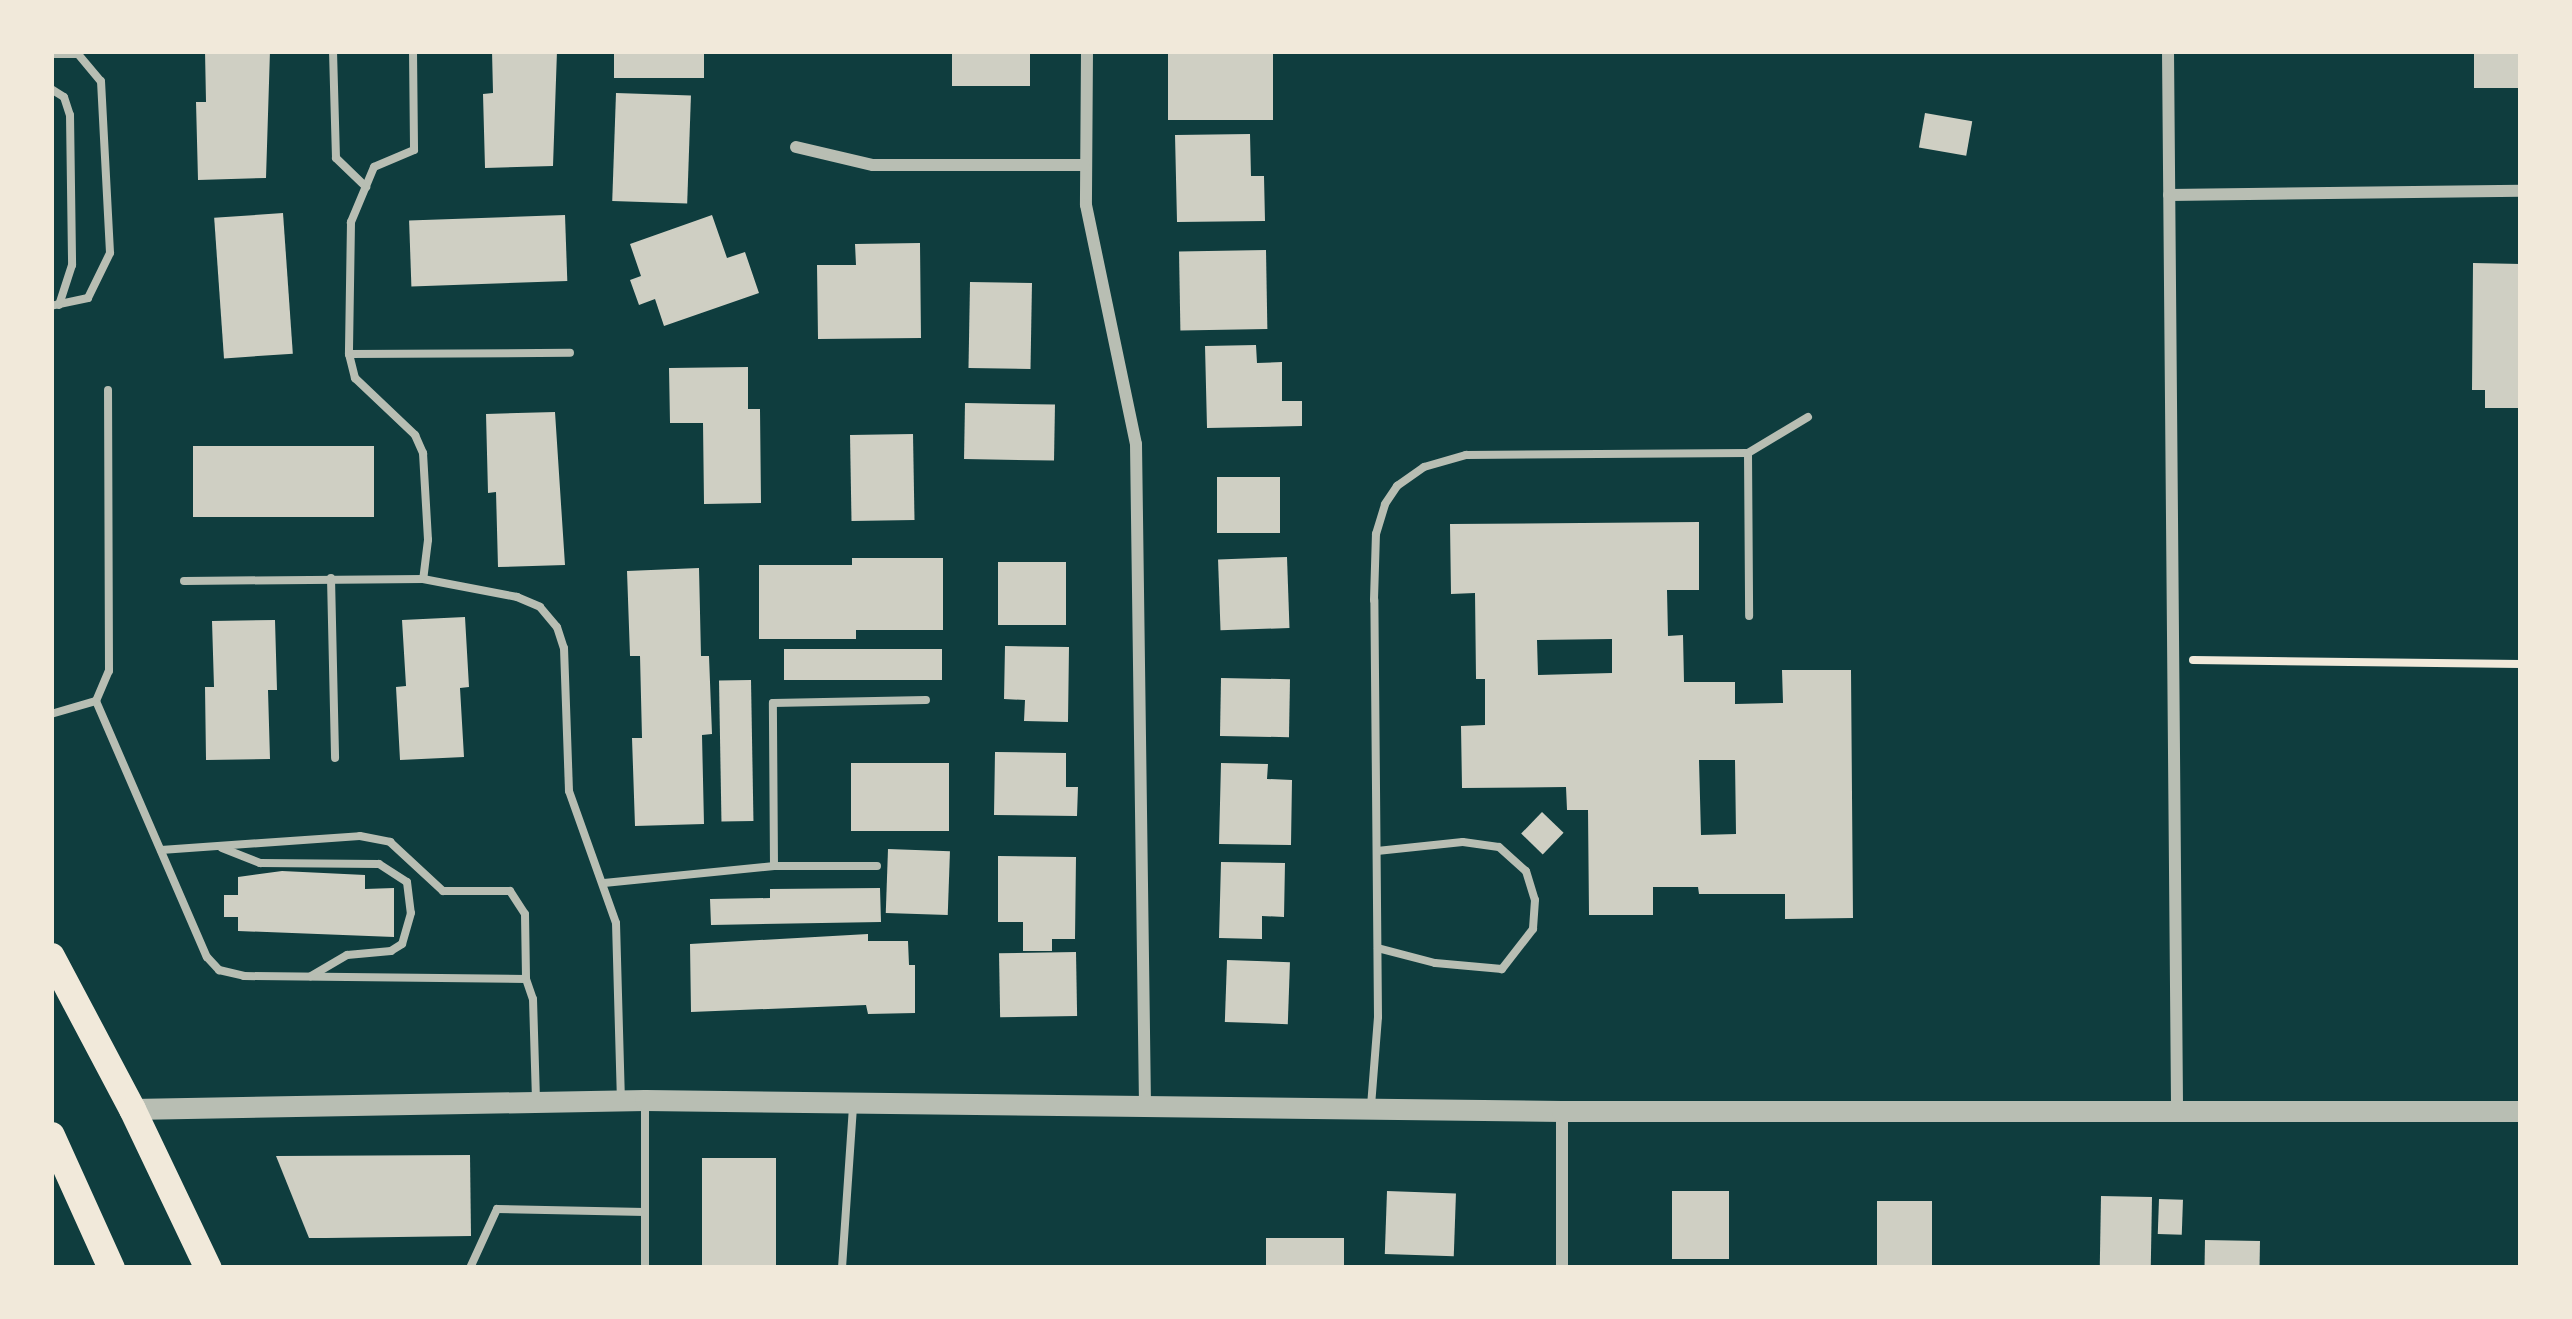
<!DOCTYPE html>
<html>
<head>
<meta charset="utf-8">
<style>
	body { margin:0 }
	#map { position:relative; width:2572px; height:1319px; overflow:hidden; background:#0f3d3e; font-family:"Open Sans",sans-serif }
	div>[style] { position:absolute }
	[style*='--x'] { left:calc(var(--x)*1px); top:calc(var(--y)*1px); width:calc(var(--w)*1px); rotate:calc(var(--a)*1deg) }
	.building>* { inset:0; background:#cfcfc3; transform-origin:0 0 }
	.path>* { height:8px; margin:-4px; padding:0 4px; transform-origin:4px; border-radius:4px; background:#f1e9da }
	.service>* { height:8px; margin:-4px; padding:0 4px; transform-origin:4px; border-radius:4px; background:#b8beb3 }
	.minor>* { height:12px; margin:-6px; padding:0 6px; transform-origin:6px; border-radius:6px; background:#b8beb3 }
	.tertiary>* { height:21px; margin:-10.5px; padding:0 10.5px; transform-origin:10.5px; border-radius:10.5px; background:#b8beb3 }
	.primary>* { height:27px; margin:-13.5px; padding:0 13.5px; transform-origin:13.5px; border-radius:13.5px; background:#f1e9da }
	span { translate:-50% -50%; white-space:nowrap; text-align:center; line-height:1.15; -webkit-text-stroke:12px #f1e9da; paint-order:stroke }
	.frame { position:absolute; inset:0; border:54px solid #f1e9da; pointer-events:none }
</style>
</head>
<body>
<div id="map">
	<div class="building">
		<i style="clip-path:polygon(205px 51px,270px 51px,266px 178px,198px 180px,196px 102px,206px 102px)"></i>
		<i style="clip-path:polygon(492px 51px,557px 51px,553px 166px,485px 168px,483px 94px,493px 93px)"></i>
		<i style="left:614px;top:51px;width:90px;height:27px"></i>
		<i style="left:952px;top:51px;width:78px;height:35px"></i>
		<i style="left:1168px;top:51px;width:105px;height:69px"></i>
		<i style="left:2474px;top:51px;width:47px;height:37px"></i>
		<i style="left:616px;top:93px;width:75px;height:108px;rotate:2deg"></i>
		<i style="left:1925px;top:113px;width:48px;height:35px;rotate:10deg"></i>
		<i style="clip-path:polygon(1250px 134px,1251px 176px,1264px 176px,1265px 221px,1177px 222px,1175px 135px)"></i>
		<i style="left:283px;top:213px;width:141px;height:69px;rotate:86deg"></i>
		<i style="left:565px;top:215px;width:66px;height:156px;rotate:88deg"></i>
		<i style="clip-path:polygon(712px 215px,727px 258px,745px 252px,759px 293px,664px 326px,655px 299px,639px 305px,630px 280px,641px 276px,630px 244px)"></i>
		<i style="clip-path:polygon(920px 243px,921px 338px,818px 339px,817px 265px,856px 265px,855px 244px)"></i>
		<i style="left:1266px;top:250px;width:79px;height:87px;rotate:89deg"></i>
		<i style="clip-path:polygon(2473px 263px,2521px 264px,2521px 408px,2485px 408px,2485px 390px,2472px 390px)"></i>
		<i style="left:970px;top:282px;width:62px;height:86px;rotate:1deg"></i>
		<i style="clip-path:polygon(1256px 345px,1257px 363px,1282px 362px,1282px 401px,1302px 401px,1302px 426px,1207px 428px,1205px 346px)"></i>
		<i style="clip-path:polygon(748px 367px,748px 409px,760px 409px,761px 503px,704px 504px,703px 423px,670px 423px,669px 368px)"></i>
		<i style="left:965px;top:403px;width:90px;height:56px;rotate:1deg"></i>
		<i style="clip-path:polygon(555px 412px,565px 565px,498px 567px,496px 492px,488px 493px,486px 414px)"></i>
		<i style="left:913px;top:434px;width:86px;height:63px;rotate:89deg"></i>
		<i style="left:193px;top:446px;width:181px;height:71px"></i>
		<i style="left:1217px;top:477px;width:63px;height:56px"></i>
		<i style="clip-path:polygon(evenodd,1699px 522px,1699px 590px,1667px 590px,1668px 636px,1683px 635px,1684px 682px,1735px 682px,1735px 704px,1783px 703px,1782px 670px,1851px 670px,1853px 918px,1785px 919px,1785px 894px,1699px 894px,1698px 887px,1653px 887px,1653px 915px,1589px 915px,1588px 810px,1567px 810px,1566px 787px,1462px 788px,1461px 726px,1485px 725px,1485px 679px,1476px 679px,1475px 593px,1451px 594px,1450px 524px,1699px 522px,1612px 639px,1612px 673px,1538px 675px,1537px 640px,1612px 639px,1699px 522px,1699px 760px,1735px 760px,1736px 834px,1701px 835px,1699px 760px)"></i>
		<i style="left:1287px;top:557px;width:71px;height:69px;rotate:88deg"></i>
		<i style="clip-path:polygon(852px 558px,943px 558px,943px 630px,856px 630px,856px 639px,759px 639px,759px 565px,852px 565px)"></i>
		<i style="left:998px;top:562px;width:68px;height:63px"></i>
		<i style="clip-path:polygon(699px 568px,701px 656px,709px 656px,712px 734px,702px 735px,704px 824px,635px 826px,632px 738px,642px 738px,640px 656px,630px 656px,627px 571px)"></i>
		<i style="clip-path:polygon(465px 617px,469px 687px,460px 688px,464px 757px,400px 760px,396px 687px,406px 686px,402px 620px)"></i>
		<i style="clip-path:polygon(275px 620px,277px 690px,268px 690px,270px 759px,206px 760px,205px 687px,214px 687px,212px 621px)"></i>
		<i style="clip-path:polygon(1005px 646px,1069px 647px,1068px 722px,1024px 721px,1025px 700px,1004px 699px)"></i>
		<i style="left:942px;top:649px;width:31px;height:158px;rotate:90deg"></i>
		<i style="left:1221px;top:678px;width:69px;height:58px;rotate:1deg"></i>
		<i style="left:751px;top:680px;width:141px;height:32px;rotate:89deg"></i>
		<i style="clip-path:polygon(995px 752px,1066px 753px,1066px 787px,1078px 787px,1077px 816px,994px 815px)"></i>
		<i style="left:851px;top:763px;width:98px;height:68px"></i>
		<i style="clip-path:polygon(1221px 763px,1268px 764px,1267px 779px,1292px 780px,1291px 845px,1219px 844px)"></i>
		<i style="left:1542px;top:812px;width:30px;height:30px;rotate:44deg"></i>
		<i style="left:888px;top:849px;width:62px;height:64px;rotate:2deg"></i>
		<i style="clip-path:polygon(998px 856px,1076px 857px,1075px 939px,1052px 939px,1052px 951px,1023px 951px,1023px 922px,998px 922px)"></i>
		<i style="clip-path:polygon(1221px 862px,1285px 863px,1284px 917px,1262px 916px,1262px 939px,1219px 938px)"></i>
		<i style="clip-path:polygon(282px 871px,365px 875px,365px 889px,394px 888px,394px 937px,238px 931px,238px 917px,224px 917px,224px 895px,238px 895px,238px 877px)"></i>
		<i style="clip-path:polygon(880px 888px,881px 922px,711px 925px,710px 899px,770px 898px,770px 889px)"></i>
		<i style="clip-path:polygon(868px 934px,868px 941px,908px 941px,909px 965px,915px 965px,915px 1013px,868px 1014px,866px 1005px,691px 1012px,690px 944px)"></i>
		<i style="left:1076px;top:952px;width:64px;height:77px;rotate:89deg"></i>
		<i style="left:1227px;top:960px;width:63px;height:62px;rotate:2deg"></i>
		<i style="clip-path:polygon(470px 1155px,471px 1236px,326px 1238px,309px 1238px,276px 1156px)"></i>
		<i style="left:702px;top:1158px;width:74px;height:110px"></i>
		<i style="left:1387px;top:1191px;width:69px;height:63px;rotate:2deg"></i>
		<i style="left:1672px;top:1191px;width:57px;height:68px"></i>
		<i style="left:2101px;top:1196px;width:51px;height:72px;rotate:1deg"></i>
		<i style="left:2159px;top:1199px;width:24px;height:35px;rotate:2deg"></i>
		<i style="left:1877px;top:1201px;width:55px;height:67px"></i>
		<i style="left:1266px;top:1238px;width:78px;height:30px"></i>
		<i style="left:2205px;top:1240px;width:55px;height:28px;rotate:1deg"></i>
	</div>
	<div class="path">
		<i style="--x:2193;--y:660;--w:328;--a:0.7"></i>
	</div>
	<div class="service">
		<i style="--x:333;--y:51;--w:107;--a:88.4"></i>
		<i style="--x:336;--y:158;--w:42;--a:44"></i>
		<i style="--x:413;--y:51;--w:99;--a:89.4"></i>
		<i style="--x:414;--y:150;--w:43;--a:157"></i>
		<i style="--x:374;--y:167;--w:60;--a:112.7"></i>
		<i style="--x:351;--y:222;--w:132;--a:90.9"></i>
		<i style="--x:349;--y:354;--w:25;--a:76"></i>
		<i style="--x:355;--y:378;--w:83;--a:43.5"></i>
		<i style="--x:415;--y:435;--w:20;--a:66"></i>
		<i style="--x:423;--y:453;--w:87;--a:86.7"></i>
		<i style="--x:428;--y:540;--w:39;--a:97"></i>
		<i style="--x:51;--y:54;--w:27;--a:0"></i>
		<i style="--x:78;--y:54;--w:35;--a:50"></i>
		<i style="--x:101;--y:81;--w:172;--a:87"></i>
		<i style="--x:110;--y:253;--w:50;--a:116.1"></i>
		<i style="--x:88;--y:298;--w:38;--a:168"></i>
		<i style="--x:51;--y:89;--w:15;--a:32"></i>
		<i style="--x:64;--y:97;--w:19;--a:72"></i>
		<i style="--x:70;--y:115;--w:150;--a:89.2"></i>
		<i style="--x:72;--y:265;--w:42;--a:108"></i>
		<i style="--x:349;--y:354;--w:221;--a:-0.3"></i>
		<i style="--x:1748;--y:453;--w:163;--a:89.6"></i>
		<i style="--x:331;--y:578;--w:180;--a:88.7"></i>
		<i style="--x:184;--y:581;--w:239;--a:-0.5"></i>
		<i style="--x:423;--y:579;--w:96;--a:10.8"></i>
		<i style="--x:517;--y:597;--w:25;--a:23"></i>
		<i style="--x:540;--y:607;--w:26;--a:50"></i>
		<i style="--x:557;--y:627;--w:22;--a:72"></i>
		<i style="--x:564;--y:648;--w:143;--a:88"></i>
		<i style="--x:569;--y:791;--w:140;--a:70.4"></i>
		<i style="--x:616;--y:923;--w:175;--a:88.4"></i>
		<i style="--x:96;--y:701;--w:33;--a:-67"></i>
		<i style="--x:109;--y:671;--w:281;--a:-90.2"></i>
		<i style="--x:51;--y:714;--w:47;--a:-16.1"></i>
		<i style="--x:96;--y:701;--w:279;--a:66.6"></i>
		<i style="--x:207;--y:957;--w:18;--a:47"></i>
		<i style="--x:219;--y:970;--w:26;--a:13"></i>
		<i style="--x:244;--y:976;--w:282;--a:0.6"></i>
		<i style="--x:526;--y:979;--w:21;--a:71"></i>
		<i style="--x:533;--y:999;--w:99;--a:88.3"></i>
		<i style="--x:222;--y:848;--w:41;--a:21.5"></i>
		<i style="--x:260;--y:863;--w:119;--a:0.5"></i>
		<i style="--x:379;--y:864;--w:33;--a:33"></i>
		<i style="--x:407;--y:882;--w:31;--a:83"></i>
		<i style="--x:411;--y:913;--w:32;--a:106"></i>
		<i style="--x:402;--y:944;--w:13;--a:148"></i>
		<i style="--x:391;--y:951;--w:44;--a:174.8"></i>
		<i style="--x:347;--y:955;--w:42;--a:149.7"></i>
		<i style="--x:161;--y:850;--w:199;--a:-4"></i>
		<i style="--x:360;--y:836;--w:31;--a:11"></i>
		<i style="--x:390;--y:842;--w:72;--a:42.8"></i>
		<i style="--x:443;--y:891;--w:67;--a:0"></i>
		<i style="--x:510;--y:891;--w:27;--a:57"></i>
		<i style="--x:525;--y:914;--w:65;--a:89.1"></i>
		<i style="--x:1377;--y:851;--w:86;--a:-6"></i>
		<i style="--x:1463;--y:842;--w:36;--a:8"></i>
		<i style="--x:1499;--y:847;--w:36;--a:42"></i>
		<i style="--x:1526;--y:871;--w:30;--a:73"></i>
		<i style="--x:1535;--y:900;--w:29;--a:94"></i>
		<i style="--x:1533;--y:929;--w:51;--a:127.8"></i>
		<i style="--x:1502;--y:969;--w:67;--a:-174.9"></i>
		<i style="--x:1435;--y:963;--w:59;--a:-165.3"></i>
		<i style="--x:774;--y:866;--w:163;--a:-90.4"></i>
		<i style="--x:773;--y:703;--w:153;--a:-1.1"></i>
		<i style="--x:604;--y:883;--w:171;--a:-5.7"></i>
		<i style="--x:774;--y:866;--w:103;--a:0"></i>
		<i style="--x:1371;--y:1106;--w:89;--a:-85.5"></i>
		<i style="--x:1378;--y:1017;--w:417;--a:-90.5"></i>
		<i style="--x:1374;--y:600;--w:66;--a:-88.3"></i>
		<i style="--x:1376;--y:534;--w:31;--a:-73"></i>
		<i style="--x:1385;--y:504;--w:22;--a:-56"></i>
		<i style="--x:1397;--y:486;--w:33;--a:-35"></i>
		<i style="--x:1424;--y:467;--w:44;--a:-15.9"></i>
		<i style="--x:1466;--y:455;--w:282;--a:-0.4"></i>
		<i style="--x:1748;--y:453;--w:70;--a:-31"></i>
		<i style="--x:470;--y:1268;--w:65;--a:-65.4"></i>
		<i style="--x:497;--y:1209;--w:148;--a:1.2"></i>
		<i style="--x:645;--y:1212;--w:110;--a:-90"></i>
		<i style="--x:645;--y:1268;--w:56;--a:-90"></i>
		<i style="--x:842;--y:1268;--w:160;--a:-86.1"></i>
	</div>
	<div class="minor">
		<i style="--x:1087;--y:51;--w:154;--a:90.4"></i>
		<i style="--x:1086;--y:205;--w:244;--a:78.2"></i>
		<i style="--x:1136;--y:444;--w:660;--a:89.22"></i>
		<i style="--x:2168;--y:51;--w:1061;--a:89.51"></i>
		<i style="--x:796;--y:147;--w:79;--a:13.2"></i>
		<i style="--x:873;--y:165;--w:211;--a:0"></i>
		<i style="--x:2169;--y:195;--w:352;--a:-0.7"></i>
		<i style="--x:1562;--y:1111;--w:157;--a:90"></i>
	</div>
	<div class="tertiary">
		<i style="--x:132;--y:1109;--w:513;--a:-1.01"></i>
		<i style="--x:645;--y:1100;--w:917;--a:0.69"></i>
		<i style="--x:1562;--y:1111;--w:959;--a:0"></i>
	</div>
	<div class="primary">
		<i style="--x:51;--y:956;--w:173;--a:62.1"></i>
		<i style="--x:132;--y:1109;--w:176;--a:64.5"></i>
		<i style="--x:51;--y:1135;--w:146;--a:65.7"></i>
	</div>
	<div class="frame"></div>
</div>
</body>
</html>
